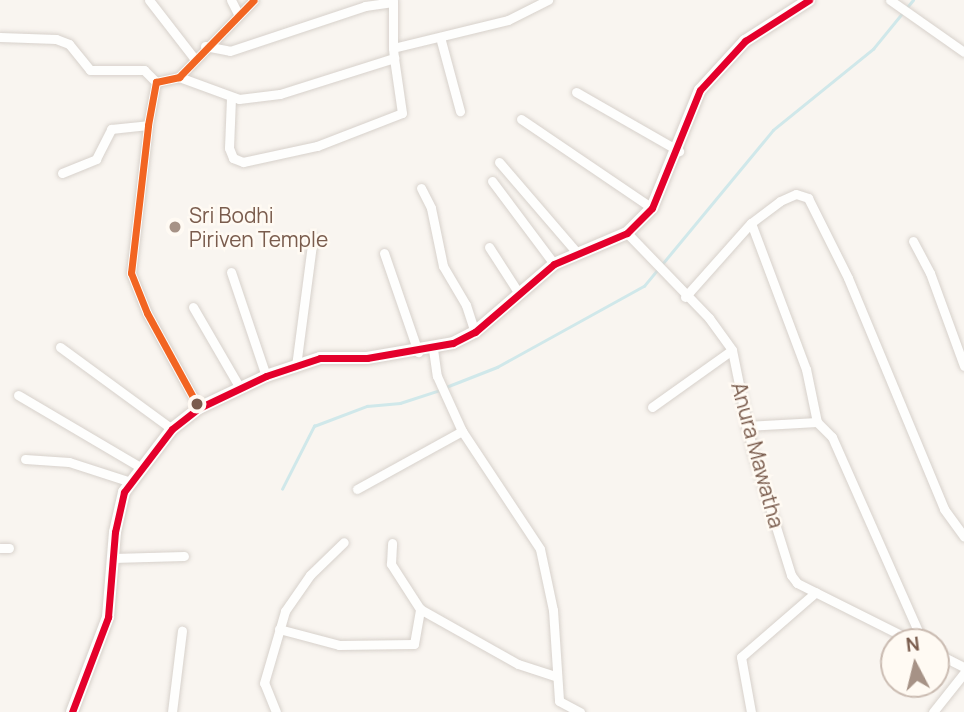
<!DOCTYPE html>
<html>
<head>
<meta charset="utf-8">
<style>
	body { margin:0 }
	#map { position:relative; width:964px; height:712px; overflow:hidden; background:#f9f5f0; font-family:Manrope,sans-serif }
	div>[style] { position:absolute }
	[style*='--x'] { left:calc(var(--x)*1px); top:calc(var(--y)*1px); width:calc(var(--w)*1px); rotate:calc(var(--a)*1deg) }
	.stream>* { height:2.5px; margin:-1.25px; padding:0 1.25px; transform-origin:1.25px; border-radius:1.25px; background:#d0e8ea }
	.roads { filter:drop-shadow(0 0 2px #d7d1cb) drop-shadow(0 0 2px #d7d1cb) }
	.street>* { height:9px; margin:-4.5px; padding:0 4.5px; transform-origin:4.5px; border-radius:4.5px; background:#fefefd }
	.secondary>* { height:12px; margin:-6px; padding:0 6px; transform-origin:6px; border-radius:6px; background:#fefefd }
	.bus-1>* { height:7px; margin:-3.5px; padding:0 3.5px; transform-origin:3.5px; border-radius:3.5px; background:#f26522 }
	.bus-2>* { height:7px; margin:-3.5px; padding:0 3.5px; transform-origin:3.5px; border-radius:3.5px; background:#e4002b }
	.dots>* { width:19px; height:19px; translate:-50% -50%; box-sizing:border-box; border:4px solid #fffaf3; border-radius:50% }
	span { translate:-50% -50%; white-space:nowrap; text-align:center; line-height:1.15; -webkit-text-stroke:5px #fffaf3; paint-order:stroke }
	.poi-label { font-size:21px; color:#7a5c4d }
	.left { translate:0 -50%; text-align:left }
	.street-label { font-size:21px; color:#7a5c4d }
	.north { position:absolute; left:880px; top:628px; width:70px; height:70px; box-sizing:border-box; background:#fffaf3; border:2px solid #cabbb1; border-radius:50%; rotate:353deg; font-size:19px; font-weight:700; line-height:28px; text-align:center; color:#7a5c4d }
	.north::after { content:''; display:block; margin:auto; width:24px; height:32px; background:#a69286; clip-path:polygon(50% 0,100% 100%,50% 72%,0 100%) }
</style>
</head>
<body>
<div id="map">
	<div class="stream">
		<i style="--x:446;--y:387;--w:55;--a:-21.4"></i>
		<i style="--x:497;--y:367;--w:168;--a:-28.9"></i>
		<i style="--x:644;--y:286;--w:202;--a:-50.4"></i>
		<i style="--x:773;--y:130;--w:129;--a:-39"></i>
		<i style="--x:873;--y:49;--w:63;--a:-50.8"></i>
		<i style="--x:282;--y:489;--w:71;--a:-63.1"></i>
		<i style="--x:314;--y:426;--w:57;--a:-20.7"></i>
		<i style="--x:367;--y:406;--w:33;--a:-5"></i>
		<i style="--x:400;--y:403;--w:42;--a:-18"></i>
	</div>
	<div class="roads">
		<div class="street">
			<i style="--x:149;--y:0;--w:73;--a:52.2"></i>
			<i style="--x:231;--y:0;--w:16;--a:63"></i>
			<i style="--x:393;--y:0;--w:48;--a:90"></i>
			<i style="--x:890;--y:0;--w:90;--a:35.1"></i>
			<i style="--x:0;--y:37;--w:56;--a:2"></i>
			<i style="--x:56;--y:39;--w:14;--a:21"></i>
			<i style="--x:69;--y:44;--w:33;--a:51"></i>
			<i style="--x:90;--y:70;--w:54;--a:0"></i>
			<i style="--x:144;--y:70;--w:17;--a:45"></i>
			<i style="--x:440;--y:37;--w:77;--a:74.9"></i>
			<i style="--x:205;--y:46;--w:25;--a:11"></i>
			<i style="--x:230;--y:51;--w:142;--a:-18.4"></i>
			<i style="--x:365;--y:6;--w:28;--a:-8"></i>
			<i style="--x:179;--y:77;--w:64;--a:20.1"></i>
			<i style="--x:239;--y:99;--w:41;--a:-7"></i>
			<i style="--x:280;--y:94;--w:120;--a:-17.5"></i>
			<i style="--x:394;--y:58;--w:10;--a:-96"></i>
			<i style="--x:393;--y:48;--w:118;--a:-13.7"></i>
			<i style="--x:508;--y:20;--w:45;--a:-26.6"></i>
			<i style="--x:576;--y:92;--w:119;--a:29.8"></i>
			<i style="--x:231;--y:98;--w:50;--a:92.3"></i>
			<i style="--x:229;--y:148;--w:11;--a:68"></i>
			<i style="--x:233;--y:158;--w:11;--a:22"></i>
			<i style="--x:243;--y:162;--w:76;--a:-12.2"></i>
			<i style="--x:317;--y:146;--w:91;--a:-21.2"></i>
			<i style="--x:402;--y:113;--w:56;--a:-98.3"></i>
			<i style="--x:521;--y:119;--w:158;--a:34.2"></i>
			<i style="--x:499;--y:162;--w:121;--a:49.3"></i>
			<i style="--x:62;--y:173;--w:37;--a:-22"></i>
			<i style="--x:96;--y:159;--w:34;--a:-63"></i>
			<i style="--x:111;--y:129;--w:37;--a:-6"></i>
			<i style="--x:492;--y:181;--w:104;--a:53.2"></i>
			<i style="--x:421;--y:188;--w:22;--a:63"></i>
			<i style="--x:431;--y:208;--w:59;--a:78.3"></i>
			<i style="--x:443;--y:266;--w:45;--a:59.5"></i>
			<i style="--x:466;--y:305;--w:28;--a:72"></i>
			<i style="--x:751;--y:223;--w:36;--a:-37"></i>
			<i style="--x:780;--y:201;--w:17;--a:-24"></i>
			<i style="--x:796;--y:194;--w:13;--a:18"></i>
			<i style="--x:808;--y:198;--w:89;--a:63.4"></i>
			<i style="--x:848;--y:278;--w:250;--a:67.4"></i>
			<i style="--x:944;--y:509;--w:34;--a:54"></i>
			<i style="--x:627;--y:233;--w:118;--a:46"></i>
			<i style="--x:709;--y:318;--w:39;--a:54"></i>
			<i style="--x:732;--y:350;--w:105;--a:78.5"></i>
			<i style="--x:753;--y:453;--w:128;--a:72.7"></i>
			<i style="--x:791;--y:575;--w:10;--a:53"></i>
			<i style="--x:797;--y:583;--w:132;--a:26.6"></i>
			<i style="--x:913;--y:241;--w:36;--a:62"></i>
			<i style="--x:930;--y:273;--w:99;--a:69.9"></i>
			<i style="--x:489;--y:247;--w:54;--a:57.2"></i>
			<i style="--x:384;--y:253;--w:105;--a:71"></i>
			<i style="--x:231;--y:272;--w:110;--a:71.4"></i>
			<i style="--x:685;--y:297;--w:99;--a:-48.3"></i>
			<i style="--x:751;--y:223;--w:156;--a:69.4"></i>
			<i style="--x:806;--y:369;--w:54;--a:78.3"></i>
			<i style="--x:817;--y:422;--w:21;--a:45"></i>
			<i style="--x:832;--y:437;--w:224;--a:66.1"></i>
			<i style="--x:193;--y:307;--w:94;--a:59.9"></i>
			<i style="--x:60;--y:347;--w:139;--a:36.2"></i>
			<i style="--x:433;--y:349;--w:27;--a:82"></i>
			<i style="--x:437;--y:376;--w:60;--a:65.6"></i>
			<i style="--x:462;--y:431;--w:141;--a:56.5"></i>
			<i style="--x:540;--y:549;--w:62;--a:78"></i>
			<i style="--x:553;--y:610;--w:91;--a:86.2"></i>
			<i style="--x:559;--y:701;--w:24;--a:28"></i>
			<i style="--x:296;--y:366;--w:130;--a:-82.5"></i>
			<i style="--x:18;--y:395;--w:142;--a:30.5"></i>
			<i style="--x:652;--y:407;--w:98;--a:-35.5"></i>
			<i style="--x:199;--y:408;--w:108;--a:-118.7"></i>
			<i style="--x:147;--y:313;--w:43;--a:-111.8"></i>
			<i style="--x:131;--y:273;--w:149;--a:-83.4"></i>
			<i style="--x:148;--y:125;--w:44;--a:-79.5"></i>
			<i style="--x:156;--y:82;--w:24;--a:-12"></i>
			<i style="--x:179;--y:77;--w:107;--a:-45.8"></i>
			<i style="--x:746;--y:426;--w:71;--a:-3.2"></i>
			<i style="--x:25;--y:459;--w:44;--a:3.9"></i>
			<i style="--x:69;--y:462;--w:65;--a:17.9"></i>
			<i style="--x:357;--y:489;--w:120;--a:-28.9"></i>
			<i style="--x:0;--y:548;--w:9;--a:0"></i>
			<i style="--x:113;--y:558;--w:71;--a:-1.6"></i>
			<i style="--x:420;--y:609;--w:112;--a:29.3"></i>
			<i style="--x:518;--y:664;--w:40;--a:18"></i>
			<i style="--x:279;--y:629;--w:62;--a:14.9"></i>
			<i style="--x:339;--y:645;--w:75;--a:-0.8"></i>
			<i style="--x:414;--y:644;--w:36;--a:-80"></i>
			<i style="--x:420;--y:609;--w:54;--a:-122.8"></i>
			<i style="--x:391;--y:564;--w:21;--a:-87"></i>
			<i style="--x:936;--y:653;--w:31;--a:27"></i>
			<i style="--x:172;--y:712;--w:82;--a:-83"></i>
			<i style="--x:276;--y:712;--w:31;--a:-112"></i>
			<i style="--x:264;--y:683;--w:75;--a:-73.7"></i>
			<i style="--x:285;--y:611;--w:44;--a:-55.2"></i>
			<i style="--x:310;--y:575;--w:47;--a:-44.1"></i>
			<i style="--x:751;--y:712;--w:56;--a:-100.3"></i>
			<i style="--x:741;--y:657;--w:99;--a:-40.9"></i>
			<i style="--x:933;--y:712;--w:50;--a:-51.5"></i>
		</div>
		<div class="secondary">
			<i style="--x:72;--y:712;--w:102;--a:-69.2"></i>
			<i style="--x:108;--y:617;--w:85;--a:-85.3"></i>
			<i style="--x:115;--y:532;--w:41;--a:-77.3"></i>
			<i style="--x:124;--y:492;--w:79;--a:-52.7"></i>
			<i style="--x:172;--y:429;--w:34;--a:-38"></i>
			<i style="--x:199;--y:408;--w:74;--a:-25.5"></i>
			<i style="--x:266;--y:376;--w:57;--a:-18.4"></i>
			<i style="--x:320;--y:358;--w:47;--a:0"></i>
			<i style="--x:367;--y:358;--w:87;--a:-9.9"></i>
			<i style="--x:453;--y:343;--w:25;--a:-27"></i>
			<i style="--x:475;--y:332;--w:104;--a:-40.7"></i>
			<i style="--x:554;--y:264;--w:79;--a:-23"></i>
			<i style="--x:627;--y:233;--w:35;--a:-45"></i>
			<i style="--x:652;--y:208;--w:127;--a:-67.9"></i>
			<i style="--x:700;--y:90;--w:67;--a:-47.4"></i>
			<i style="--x:745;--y:41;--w:76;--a:-32.6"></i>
		</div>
	</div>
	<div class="bus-1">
		<i style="--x:199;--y:408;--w:108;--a:-118.7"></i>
		<i style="--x:147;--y:313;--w:43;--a:-111.8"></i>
		<i style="--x:131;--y:273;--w:149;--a:-83.4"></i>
		<i style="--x:148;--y:125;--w:44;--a:-79.5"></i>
		<i style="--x:156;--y:82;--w:24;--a:-12"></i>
		<i style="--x:179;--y:77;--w:107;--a:-45.8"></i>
	</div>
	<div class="bus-2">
		<i style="--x:72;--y:712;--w:102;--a:-69.2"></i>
		<i style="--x:108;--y:617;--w:85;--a:-85.3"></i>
		<i style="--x:115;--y:532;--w:41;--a:-77.3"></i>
		<i style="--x:124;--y:492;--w:79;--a:-52.7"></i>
		<i style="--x:172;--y:429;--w:34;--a:-38"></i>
		<i style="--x:199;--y:408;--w:74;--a:-25.5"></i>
		<i style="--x:266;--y:376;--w:57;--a:-18.4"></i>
		<i style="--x:320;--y:358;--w:47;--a:0"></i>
		<i style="--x:367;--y:358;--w:87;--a:-9.9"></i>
		<i style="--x:453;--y:343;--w:25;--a:-27"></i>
		<i style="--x:475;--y:332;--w:104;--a:-40.7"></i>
		<i style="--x:554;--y:264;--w:79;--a:-23"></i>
		<i style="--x:627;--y:233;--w:35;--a:-45"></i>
		<i style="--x:652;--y:208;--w:127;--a:-67.9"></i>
		<i style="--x:700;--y:90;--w:67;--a:-47.4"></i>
		<i style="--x:745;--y:41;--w:76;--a:-32.6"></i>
	</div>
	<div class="dots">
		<i style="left:175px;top:227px;background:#a69286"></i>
		<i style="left:197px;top:404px;background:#7a5c4d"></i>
	</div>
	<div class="poi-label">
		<span class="left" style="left:189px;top:227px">Sri Bodhi<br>Piriven Temple</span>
	</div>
	<div class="street-label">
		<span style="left:758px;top:455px;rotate:75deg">Anura Mawatha</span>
	</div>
	<div class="north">N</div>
</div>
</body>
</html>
